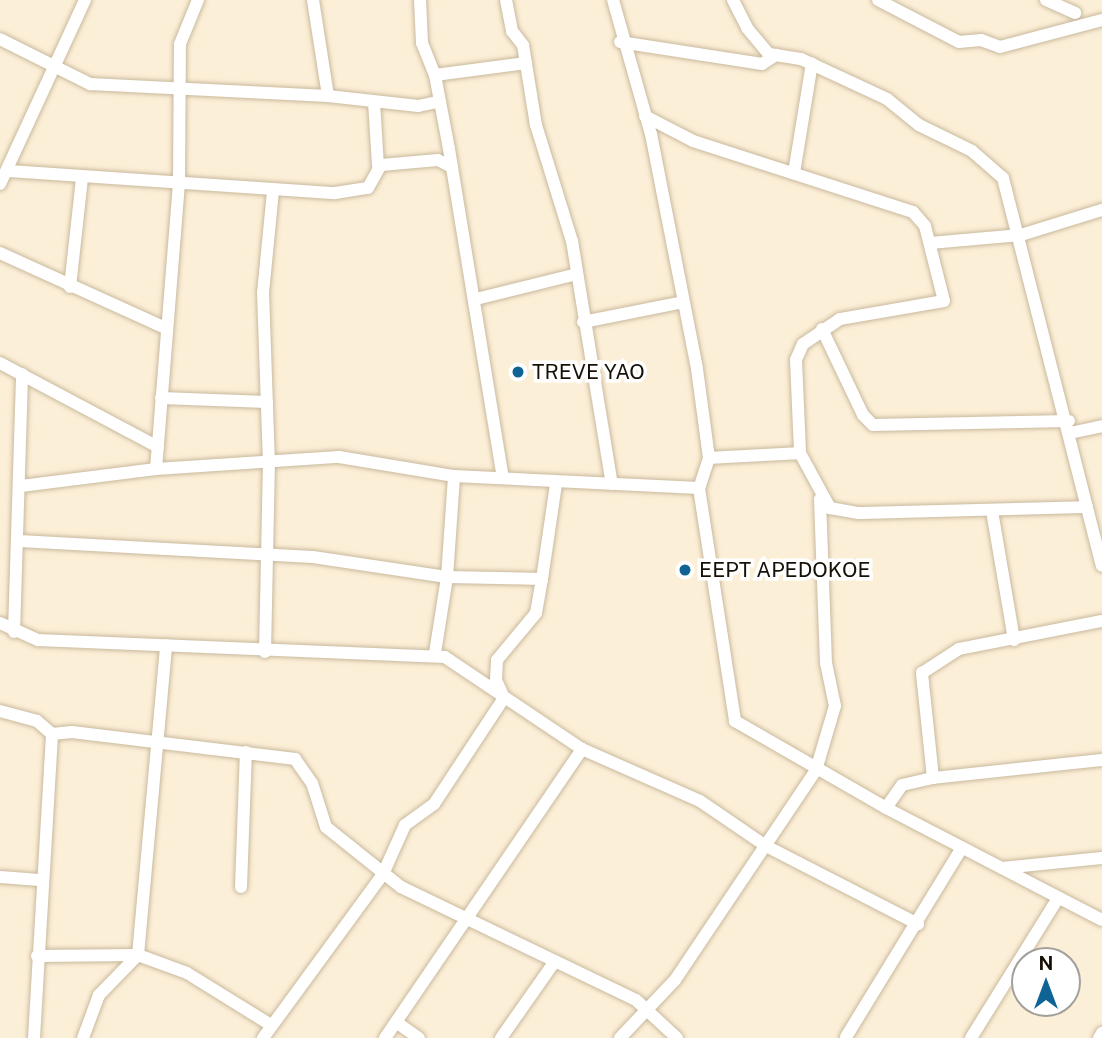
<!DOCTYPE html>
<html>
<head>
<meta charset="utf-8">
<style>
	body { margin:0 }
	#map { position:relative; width:1102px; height:1038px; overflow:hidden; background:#fcefd7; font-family:"Public Sans",sans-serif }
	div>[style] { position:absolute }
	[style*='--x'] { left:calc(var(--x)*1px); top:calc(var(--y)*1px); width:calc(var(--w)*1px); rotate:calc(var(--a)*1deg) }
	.roads { filter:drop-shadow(0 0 2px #c9b99d) drop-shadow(0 0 2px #c9b99d) }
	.minor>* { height:12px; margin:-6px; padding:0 6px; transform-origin:6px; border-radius:6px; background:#fff }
	.dots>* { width:19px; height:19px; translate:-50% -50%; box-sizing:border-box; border:4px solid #fff; border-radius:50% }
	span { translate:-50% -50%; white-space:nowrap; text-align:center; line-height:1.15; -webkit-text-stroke:7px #fff; paint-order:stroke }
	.poi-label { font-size:21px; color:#161006 }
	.left { translate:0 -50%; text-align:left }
	.north { position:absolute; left:1011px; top:947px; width:70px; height:70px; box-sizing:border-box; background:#fff; border:2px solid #a29f9b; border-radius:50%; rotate:0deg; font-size:19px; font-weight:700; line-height:28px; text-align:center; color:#161006 }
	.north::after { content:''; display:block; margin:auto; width:24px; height:32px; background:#0f6395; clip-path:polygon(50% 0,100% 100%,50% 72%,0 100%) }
</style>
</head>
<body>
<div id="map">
	<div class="roads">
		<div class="minor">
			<i style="--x:313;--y:0;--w:97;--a:81.1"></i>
			<i style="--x:420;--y:0;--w:43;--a:87.3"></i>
			<i style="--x:422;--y:43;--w:35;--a:68"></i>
			<i style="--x:435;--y:75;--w:75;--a:79.3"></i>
			<i style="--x:449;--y:149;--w:329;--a:80.7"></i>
			<i style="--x:506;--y:0;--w:32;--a:79"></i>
			<i style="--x:512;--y:31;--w:18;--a:52"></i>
			<i style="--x:523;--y:45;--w:81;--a:80.8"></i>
			<i style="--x:536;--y:125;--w:121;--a:72.8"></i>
			<i style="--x:572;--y:241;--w:246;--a:80.7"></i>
			<i style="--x:613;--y:0;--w:139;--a:74.2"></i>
			<i style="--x:651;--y:134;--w:239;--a:78.9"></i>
			<i style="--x:697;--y:369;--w:90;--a:82.3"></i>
			<i style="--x:709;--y:458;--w:32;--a:108"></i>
			<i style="--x:699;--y:488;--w:236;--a:81.2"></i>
			<i style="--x:735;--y:721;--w:174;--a:29.9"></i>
			<i style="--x:886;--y:808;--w:243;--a:27.4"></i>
			<i style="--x:733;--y:0;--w:31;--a:63"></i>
			<i style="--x:747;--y:28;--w:34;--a:50"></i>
			<i style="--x:769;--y:54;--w:32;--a:9"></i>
			<i style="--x:801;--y:59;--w:95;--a:24.9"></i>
			<i style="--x:887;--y:99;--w:41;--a:39.1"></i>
			<i style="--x:919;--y:125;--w:59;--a:26.1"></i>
			<i style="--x:972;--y:151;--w:41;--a:41.1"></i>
			<i style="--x:1003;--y:178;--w:400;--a:75.7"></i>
			<i style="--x:878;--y:0;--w:91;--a:27.4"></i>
			<i style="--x:959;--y:42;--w:22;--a:-5"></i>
			<i style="--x:981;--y:40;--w:20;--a:20"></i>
			<i style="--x:1000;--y:47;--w:106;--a:-14.8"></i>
			<i style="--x:1046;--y:0;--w:32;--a:24"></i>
			<i style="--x:0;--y:39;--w:101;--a:26.6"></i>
			<i style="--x:90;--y:84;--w:238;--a:2.9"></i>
			<i style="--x:328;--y:96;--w:91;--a:6.3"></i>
			<i style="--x:418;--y:106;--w:19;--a:-12"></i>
			<i style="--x:620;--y:42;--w:144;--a:8.8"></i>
			<i style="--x:762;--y:64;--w:17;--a:-33"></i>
			<i style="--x:435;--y:75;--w:92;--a:-7.5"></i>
			<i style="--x:374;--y:102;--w:64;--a:86.4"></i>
			<i style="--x:645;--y:116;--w:54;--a:27.5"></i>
			<i style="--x:693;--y:141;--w:231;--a:17.9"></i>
			<i style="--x:913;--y:212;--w:18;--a:49"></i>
			<i style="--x:925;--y:226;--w:77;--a:75.8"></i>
			<i style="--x:944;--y:301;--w:106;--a:170.2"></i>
			<i style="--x:840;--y:319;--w:45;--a:146"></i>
			<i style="--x:803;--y:344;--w:17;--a:114"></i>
			<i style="--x:796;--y:360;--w:93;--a:87.5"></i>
			<i style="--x:800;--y:453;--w:63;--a:61.4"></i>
			<i style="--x:830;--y:508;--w:29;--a:10"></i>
			<i style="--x:859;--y:513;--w:228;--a:-1.5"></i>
			<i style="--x:9;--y:171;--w:327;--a:3.9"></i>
			<i style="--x:335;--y:193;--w:33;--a:-9"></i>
			<i style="--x:368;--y:188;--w:26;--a:-61"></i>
			<i style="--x:381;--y:165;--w:57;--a:-5"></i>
			<i style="--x:438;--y:160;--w:13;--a:27"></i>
			<i style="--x:794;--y:173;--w:111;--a:-80.7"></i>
			<i style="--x:0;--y:184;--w:203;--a:-65.2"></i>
			<i style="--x:930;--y:243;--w:91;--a:-5"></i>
			<i style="--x:1021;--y:235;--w:85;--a:-17.2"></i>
			<i style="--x:0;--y:253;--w:181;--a:24.4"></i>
			<i style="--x:70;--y:287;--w:109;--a:-83.7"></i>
			<i style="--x:476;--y:299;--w:104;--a:-13.9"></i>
			<i style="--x:583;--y:322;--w:102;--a:-11.3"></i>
			<i style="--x:822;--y:329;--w:95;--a:64.5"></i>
			<i style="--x:863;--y:415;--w:14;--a:45"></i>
			<i style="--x:873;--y:425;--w:196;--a:-1.2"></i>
			<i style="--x:0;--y:363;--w:179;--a:28"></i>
			<i style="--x:161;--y:398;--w:106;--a:2.2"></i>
			<i style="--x:1070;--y:433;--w:33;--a:-12"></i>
			<i style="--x:709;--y:458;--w:91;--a:-3.1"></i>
			<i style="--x:156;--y:469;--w:290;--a:-85.4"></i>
			<i style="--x:179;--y:180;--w:136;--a:-89.6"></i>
			<i style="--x:180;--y:44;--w:48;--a:-67.8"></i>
			<i style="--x:21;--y:486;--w:136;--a:-7.2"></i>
			<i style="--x:156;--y:469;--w:183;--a:-3.8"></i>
			<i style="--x:339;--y:457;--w:117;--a:9.4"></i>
			<i style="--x:454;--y:476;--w:245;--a:2.8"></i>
			<i style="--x:992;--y:511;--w:131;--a:80.3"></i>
			<i style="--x:19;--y:541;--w:294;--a:3.1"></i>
			<i style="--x:313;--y:557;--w:135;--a:8.5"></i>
			<i style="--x:447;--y:577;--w:95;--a:1.2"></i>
			<i style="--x:542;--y:579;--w:96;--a:-81.6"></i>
			<i style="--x:0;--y:623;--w:42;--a:24.1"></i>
			<i style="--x:38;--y:640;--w:407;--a:2.4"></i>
			<i style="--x:445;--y:657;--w:165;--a:33.9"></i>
			<i style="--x:582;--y:749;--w:129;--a:23.8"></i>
			<i style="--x:700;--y:801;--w:80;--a:34.3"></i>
			<i style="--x:766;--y:846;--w:171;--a:27.2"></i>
			<i style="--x:14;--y:632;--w:258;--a:-88.2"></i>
			<i style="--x:265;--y:652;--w:188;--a:-88.8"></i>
			<i style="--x:269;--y:464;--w:171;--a:-92"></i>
			<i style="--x:263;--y:293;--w:102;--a:-84.4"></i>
			<i style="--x:435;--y:653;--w:77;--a:-81"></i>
			<i style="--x:447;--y:577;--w:101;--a:-86"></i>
			<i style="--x:0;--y:711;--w:38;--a:15"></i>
			<i style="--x:37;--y:721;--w:20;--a:41"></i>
			<i style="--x:52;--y:734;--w:20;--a:-6"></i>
			<i style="--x:72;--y:732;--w:225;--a:6.9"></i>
			<i style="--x:295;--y:759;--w:29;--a:55"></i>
			<i style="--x:312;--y:783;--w:46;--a:72.3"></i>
			<i style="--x:326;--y:827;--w:96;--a:38.7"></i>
			<i style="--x:401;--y:887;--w:261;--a:25.7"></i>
			<i style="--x:636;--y:1000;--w:56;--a:42.8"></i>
			<i style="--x:933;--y:778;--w:106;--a:-96"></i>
			<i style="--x:922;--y:673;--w:44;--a:-33"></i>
			<i style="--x:959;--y:649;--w:146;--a:-11.1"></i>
			<i style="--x:886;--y:808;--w:28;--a:-55"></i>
			<i style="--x:902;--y:785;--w:32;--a:-13"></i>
			<i style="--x:933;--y:778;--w:170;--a:-6.1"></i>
			<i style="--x:1002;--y:868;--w:100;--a:-5.7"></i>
			<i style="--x:0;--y:877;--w:40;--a:4.3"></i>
			<i style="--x:241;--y:887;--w:135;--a:-87.9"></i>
			<i style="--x:37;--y:956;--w:101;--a:-0.6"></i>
			<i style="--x:138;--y:955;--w:52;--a:20.2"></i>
			<i style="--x:187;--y:973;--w:99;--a:31.8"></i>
			<i style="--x:396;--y:1022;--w:28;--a:35"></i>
			<i style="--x:846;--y:1037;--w:222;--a:-58.5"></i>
			<i style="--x:34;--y:1038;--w:305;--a:-86.6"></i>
			<i style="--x:83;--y:1038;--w:46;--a:-69.6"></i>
			<i style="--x:99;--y:995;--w:56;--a:-45.7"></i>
			<i style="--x:138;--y:955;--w:311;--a:-84.8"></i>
			<i style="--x:263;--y:1038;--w:203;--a:-53.8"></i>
			<i style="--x:383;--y:874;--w:54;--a:-65.8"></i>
			<i style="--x:405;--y:825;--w:36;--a:-36"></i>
			<i style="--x:434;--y:804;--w:127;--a:-56.6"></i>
			<i style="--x:504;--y:698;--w:20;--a:-114"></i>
			<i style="--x:496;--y:680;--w:20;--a:-87"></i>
			<i style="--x:497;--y:660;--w:61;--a:-50.3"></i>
			<i style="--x:536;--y:613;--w:35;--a:-80"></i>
			<i style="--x:385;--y:1038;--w:350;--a:-55.7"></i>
			<i style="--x:501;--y:1038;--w:90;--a:-54.9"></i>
			<i style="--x:620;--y:1038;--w:80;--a:-46.5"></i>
			<i style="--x:675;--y:980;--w:253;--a:-56.1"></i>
			<i style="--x:816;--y:770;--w:67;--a:-73.5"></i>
			<i style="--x:835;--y:706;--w:44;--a:-101.8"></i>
			<i style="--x:826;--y:663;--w:164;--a:-92.1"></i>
			<i style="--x:971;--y:1038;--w:165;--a:-58.1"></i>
			<i style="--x:1099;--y:1038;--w:6;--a:-59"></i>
		</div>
	</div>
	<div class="dots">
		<i style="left:518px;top:372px;background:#0f6395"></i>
		<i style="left:685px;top:570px;background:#0f6395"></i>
	</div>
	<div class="poi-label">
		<span class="left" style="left:532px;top:372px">TREVE YAO</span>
		<span class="left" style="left:699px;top:570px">EEPT APEDOKOE</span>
	</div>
	<div class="north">N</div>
</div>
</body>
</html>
